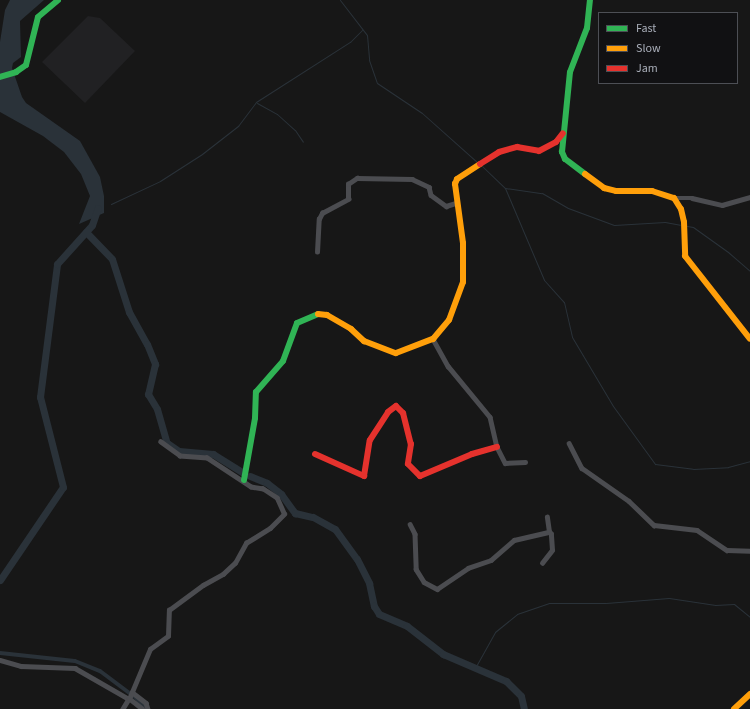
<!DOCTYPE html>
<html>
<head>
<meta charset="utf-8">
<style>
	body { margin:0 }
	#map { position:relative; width:750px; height:709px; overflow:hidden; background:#171717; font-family:"Source Sans 3",sans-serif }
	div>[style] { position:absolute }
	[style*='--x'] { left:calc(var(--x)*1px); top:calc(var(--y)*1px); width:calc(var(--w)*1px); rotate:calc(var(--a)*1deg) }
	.built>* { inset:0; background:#212123 }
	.water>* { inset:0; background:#2a3239 }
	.stream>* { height:1px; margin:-0.5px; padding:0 0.5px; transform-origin:0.5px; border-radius:0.5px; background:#2a3239 }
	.canal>* { height:4px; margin:-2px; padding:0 2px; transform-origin:2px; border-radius:2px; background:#2a3239 }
	.river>* { height:7px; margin:-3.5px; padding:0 3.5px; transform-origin:3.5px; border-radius:3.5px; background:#2a3239 }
	.street>* { height:4.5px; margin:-2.25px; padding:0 2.25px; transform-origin:2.25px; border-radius:2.25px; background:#4b4c50 }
	.fast>* { height:6px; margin:-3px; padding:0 3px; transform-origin:3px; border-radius:3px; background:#30b455 }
	.slow>* { height:6px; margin:-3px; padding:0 3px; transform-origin:3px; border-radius:3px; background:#ff9f0a }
	.jam>* { height:6px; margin:-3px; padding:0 3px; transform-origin:3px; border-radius:3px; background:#e5322d }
	span { translate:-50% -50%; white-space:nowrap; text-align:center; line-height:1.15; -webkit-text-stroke:3px #111113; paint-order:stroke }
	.legend { position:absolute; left:598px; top:12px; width:140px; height:72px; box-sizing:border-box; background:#111113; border:1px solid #4d4f55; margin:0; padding:5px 7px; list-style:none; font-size:12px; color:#a8adb8 }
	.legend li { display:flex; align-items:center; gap:8px; height:20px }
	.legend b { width:20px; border:1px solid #4d4f55 }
</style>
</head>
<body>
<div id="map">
	<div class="built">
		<i style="clip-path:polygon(88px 16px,100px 18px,135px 51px,85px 103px,42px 62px)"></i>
	</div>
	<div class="water">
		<i style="clip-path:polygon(10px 0,44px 0,20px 21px,21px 57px,13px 63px,12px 68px,22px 97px,26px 103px,80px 141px,100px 177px,104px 196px,104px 213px,79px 224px,90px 196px,81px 174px,64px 152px,43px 136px,0 112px,0 42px,5px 10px)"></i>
	</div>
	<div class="stream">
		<i style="--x:340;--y:0;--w:44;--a:52.4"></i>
		<i style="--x:367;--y:35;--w:25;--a:85"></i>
		<i style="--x:369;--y:60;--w:24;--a:71"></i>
		<i style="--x:377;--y:83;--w:54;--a:33.7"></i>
		<i style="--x:422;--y:113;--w:75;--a:41.8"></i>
		<i style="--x:257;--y:103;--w:23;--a:29"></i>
		<i style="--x:277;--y:114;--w:24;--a:42"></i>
		<i style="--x:295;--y:130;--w:14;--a:56"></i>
		<i style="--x:482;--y:166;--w:32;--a:44"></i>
		<i style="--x:505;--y:188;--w:100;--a:67"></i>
		<i style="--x:544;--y:280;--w:30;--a:48"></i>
		<i style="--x:564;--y:302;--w:36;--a:77"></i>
		<i style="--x:572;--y:337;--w:80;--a:59.3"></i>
		<i style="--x:613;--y:406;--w:72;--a:54.1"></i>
		<i style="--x:655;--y:464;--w:38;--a:7"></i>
		<i style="--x:693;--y:469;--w:35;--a:-3"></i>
		<i style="--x:728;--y:467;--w:23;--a:-15"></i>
		<i style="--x:505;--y:188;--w:37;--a:8"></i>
		<i style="--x:542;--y:193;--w:30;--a:30"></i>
		<i style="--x:568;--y:208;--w:49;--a:20.3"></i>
		<i style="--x:614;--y:225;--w:51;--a:-3.4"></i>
		<i style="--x:665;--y:222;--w:15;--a:11"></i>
		<i style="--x:111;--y:204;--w:54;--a:-25.1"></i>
		<i style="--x:160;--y:181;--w:50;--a:-32.7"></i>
		<i style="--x:202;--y:154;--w:46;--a:-37.9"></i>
		<i style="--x:238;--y:126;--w:30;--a:-53"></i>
		<i style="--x:256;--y:102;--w:112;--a:-32.6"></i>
		<i style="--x:350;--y:42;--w:17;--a:-45"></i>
		<i style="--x:687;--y:226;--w:6;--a:9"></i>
		<i style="--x:693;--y:227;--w:43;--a:35.5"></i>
		<i style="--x:728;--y:252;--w:29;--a:41"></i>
		<i style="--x:475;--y:668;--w:41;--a:-60.9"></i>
		<i style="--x:495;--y:632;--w:28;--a:-39"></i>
		<i style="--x:517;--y:614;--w:34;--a:-19"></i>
		<i style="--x:549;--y:603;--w:57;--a:0"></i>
		<i style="--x:606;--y:603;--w:63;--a:-4.5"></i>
		<i style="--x:669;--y:598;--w:47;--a:8.7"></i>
		<i style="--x:715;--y:605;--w:19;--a:-3"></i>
		<i style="--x:734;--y:604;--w:21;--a:39"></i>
	</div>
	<div class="canal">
		<i style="--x:0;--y:653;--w:75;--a:6.1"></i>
		<i style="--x:75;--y:661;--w:27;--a:22"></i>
		<i style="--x:100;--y:671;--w:45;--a:36.9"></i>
		<i style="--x:136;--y:698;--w:14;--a:51"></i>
	</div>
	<div class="river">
		<i style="--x:86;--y:232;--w:37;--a:46"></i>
		<i style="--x:112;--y:259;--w:56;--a:72.2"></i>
		<i style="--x:129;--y:312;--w:37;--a:61"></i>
		<i style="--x:147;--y:344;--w:22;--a:68"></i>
		<i style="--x:155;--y:364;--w:31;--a:103"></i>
		<i style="--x:148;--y:394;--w:17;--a:59"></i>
		<i style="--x:157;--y:409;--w:35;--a:74"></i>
		<i style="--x:167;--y:443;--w:14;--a:34"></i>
		<i style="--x:179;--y:451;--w:34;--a:5"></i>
		<i style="--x:213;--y:454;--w:36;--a:32"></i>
		<i style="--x:250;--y:476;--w:18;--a:22"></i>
		<i style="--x:267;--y:483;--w:18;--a:38"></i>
		<i style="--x:281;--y:494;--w:24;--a:54"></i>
		<i style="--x:295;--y:513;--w:18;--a:13"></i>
		<i style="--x:313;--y:517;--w:25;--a:29"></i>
		<i style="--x:335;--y:529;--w:37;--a:54"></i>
		<i style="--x:357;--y:559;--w:27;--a:63"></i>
		<i style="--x:369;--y:583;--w:24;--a:78"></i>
		<i style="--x:374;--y:606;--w:9;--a:58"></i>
		<i style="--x:379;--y:614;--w:30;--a:23"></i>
		<i style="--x:407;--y:626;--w:46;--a:37.9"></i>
		<i style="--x:443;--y:654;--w:69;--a:23.2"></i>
		<i style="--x:506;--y:681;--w:21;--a:45"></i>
		<i style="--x:521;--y:696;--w:13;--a:77"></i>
		<i style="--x:0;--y:580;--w:112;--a:-55.9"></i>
		<i style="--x:63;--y:487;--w:93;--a:-104.3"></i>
		<i style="--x:40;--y:397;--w:134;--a:-82.7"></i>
		<i style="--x:57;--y:264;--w:52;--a:-48.1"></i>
		<i style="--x:92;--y:225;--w:18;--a:-71"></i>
	</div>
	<div class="street">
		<i style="--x:674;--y:198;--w:18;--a:0"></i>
		<i style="--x:692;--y:198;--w:31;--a:13"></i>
		<i style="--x:722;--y:205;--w:29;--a:-16"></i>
		<i style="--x:317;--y:252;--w:33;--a:-87"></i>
		<i style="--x:319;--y:219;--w:7;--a:-63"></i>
		<i style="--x:322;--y:213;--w:30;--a:-28"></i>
		<i style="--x:348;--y:199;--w:15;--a:-90"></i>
		<i style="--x:348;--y:184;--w:11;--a:-34"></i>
		<i style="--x:357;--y:178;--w:55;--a:1"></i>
		<i style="--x:412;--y:179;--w:19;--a:25"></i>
		<i style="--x:429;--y:187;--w:8;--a:76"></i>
		<i style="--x:431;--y:195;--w:19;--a:36"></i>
		<i style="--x:446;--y:206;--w:10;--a:-17"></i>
		<i style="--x:433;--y:339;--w:31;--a:61"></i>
		<i style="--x:448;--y:366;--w:66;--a:50.5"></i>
		<i style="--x:490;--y:417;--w:31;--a:77"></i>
		<i style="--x:497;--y:447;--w:18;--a:63"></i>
		<i style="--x:505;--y:463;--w:20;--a:-3"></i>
		<i style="--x:569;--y:443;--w:28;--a:63"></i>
		<i style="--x:582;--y:468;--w:57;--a:35.1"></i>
		<i style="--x:629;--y:501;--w:35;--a:44"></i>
		<i style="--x:654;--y:525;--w:43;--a:6.6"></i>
		<i style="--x:697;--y:530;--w:36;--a:34"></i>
		<i style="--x:727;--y:550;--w:23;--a:2"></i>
		<i style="--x:410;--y:524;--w:11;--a:63"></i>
		<i style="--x:415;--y:534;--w:35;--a:88"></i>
		<i style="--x:416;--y:569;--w:15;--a:58"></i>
		<i style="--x:424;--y:582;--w:15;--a:28"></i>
		<i style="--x:437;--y:589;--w:37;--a:-34"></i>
		<i style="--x:468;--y:568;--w:24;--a:-19"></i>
		<i style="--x:491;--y:560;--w:30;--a:-41"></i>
		<i style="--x:514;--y:540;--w:36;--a:-13"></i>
		<i style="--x:549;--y:532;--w:15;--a:-98"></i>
		<i style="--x:542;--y:563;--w:16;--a:-52"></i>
		<i style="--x:552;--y:550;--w:16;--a:-94"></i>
		<i style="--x:551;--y:534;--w:3;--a:-135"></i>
		<i style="--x:0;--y:660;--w:22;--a:16"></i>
		<i style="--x:21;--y:666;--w:54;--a:2.1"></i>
		<i style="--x:75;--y:668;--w:62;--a:29.9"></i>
		<i style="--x:129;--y:699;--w:12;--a:121"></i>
		<i style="--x:132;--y:692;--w:18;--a:38"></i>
		<i style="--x:146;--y:703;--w:6;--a:72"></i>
		<i style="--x:142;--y:709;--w:16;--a:-142"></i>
		<i style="--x:129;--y:699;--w:54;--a:-67.2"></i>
		<i style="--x:150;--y:649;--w:22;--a:-36"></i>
		<i style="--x:168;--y:636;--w:26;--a:-88"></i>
		<i style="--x:169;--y:610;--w:42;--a:-36.3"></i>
		<i style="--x:203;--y:585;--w:23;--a:-29"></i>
		<i style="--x:223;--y:574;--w:16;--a:-43"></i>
		<i style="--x:235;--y:563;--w:23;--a:-61"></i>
		<i style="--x:246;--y:543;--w:28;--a:-32"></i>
		<i style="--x:270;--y:528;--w:20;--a:-45"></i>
		<i style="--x:284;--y:514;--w:17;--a:-114"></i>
		<i style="--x:277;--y:498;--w:17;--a:-147"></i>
		<i style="--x:263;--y:489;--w:12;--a:-171"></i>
		<i style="--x:251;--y:487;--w:53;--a:-146.6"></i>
		<i style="--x:207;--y:458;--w:27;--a:-176"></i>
		<i style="--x:180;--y:456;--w:24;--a:-144"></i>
	</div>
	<div class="fast">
		<i style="--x:0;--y:77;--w:17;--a:-17"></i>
		<i style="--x:16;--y:72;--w:12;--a:-35"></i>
		<i style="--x:26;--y:65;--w:49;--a:-76"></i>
		<i style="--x:38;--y:17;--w:26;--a:-40"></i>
		<i style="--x:585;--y:174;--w:25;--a:-143"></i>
		<i style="--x:565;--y:159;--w:8;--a:-113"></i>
		<i style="--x:562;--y:152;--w:80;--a:-84.3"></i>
		<i style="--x:570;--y:72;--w:47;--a:-68.9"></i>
		<i style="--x:587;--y:28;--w:28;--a:-84"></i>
		<i style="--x:244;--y:480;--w:63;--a:-79.9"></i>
		<i style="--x:255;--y:418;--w:26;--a:-88"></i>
		<i style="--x:256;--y:392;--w:41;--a:-48.9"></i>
		<i style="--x:283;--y:361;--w:40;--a:-69.8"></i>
		<i style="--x:297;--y:323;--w:23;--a:-23"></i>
	</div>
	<div class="slow">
		<i style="--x:585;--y:174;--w:24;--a:36"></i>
		<i style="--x:604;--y:188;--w:12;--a:14"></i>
		<i style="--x:616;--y:191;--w:36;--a:0"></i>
		<i style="--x:652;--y:191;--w:23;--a:18"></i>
		<i style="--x:674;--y:198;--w:13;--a:58"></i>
		<i style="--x:681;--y:209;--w:13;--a:77"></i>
		<i style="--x:684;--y:222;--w:34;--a:88"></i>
		<i style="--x:685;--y:256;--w:105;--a:51.9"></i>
		<i style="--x:318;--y:314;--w:9;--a:6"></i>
		<i style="--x:327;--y:315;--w:28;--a:30"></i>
		<i style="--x:351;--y:329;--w:18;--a:43"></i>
		<i style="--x:364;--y:341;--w:34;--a:21"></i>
		<i style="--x:396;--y:353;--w:40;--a:-21"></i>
		<i style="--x:433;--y:339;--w:25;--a:-50"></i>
		<i style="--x:449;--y:320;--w:40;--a:-69.8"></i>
		<i style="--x:463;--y:282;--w:39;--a:-90"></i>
		<i style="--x:463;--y:243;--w:60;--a:-97.7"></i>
		<i style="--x:455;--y:184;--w:5;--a:-68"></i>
		<i style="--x:457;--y:179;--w:27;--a:-33"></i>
		<i style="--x:734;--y:709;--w:22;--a:-43"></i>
	</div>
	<div class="jam">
		<i style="--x:480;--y:164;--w:22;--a:-32"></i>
		<i style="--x:499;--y:152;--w:19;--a:-16"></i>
		<i style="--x:517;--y:147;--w:22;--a:10"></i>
		<i style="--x:539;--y:151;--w:19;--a:-28"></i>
		<i style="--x:556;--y:142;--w:11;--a:-52"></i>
		<i style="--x:315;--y:454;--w:54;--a:24.2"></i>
		<i style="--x:364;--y:476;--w:36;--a:-81"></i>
		<i style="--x:370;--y:440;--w:33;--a:-57"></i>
		<i style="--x:388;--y:412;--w:10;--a:-37"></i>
		<i style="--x:396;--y:406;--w:10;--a:45"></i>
		<i style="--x:403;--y:413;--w:32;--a:76"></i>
		<i style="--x:411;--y:444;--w:20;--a:99"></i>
		<i style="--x:408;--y:464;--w:17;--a:45"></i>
		<i style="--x:420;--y:476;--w:56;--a:-22.9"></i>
		<i style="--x:472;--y:454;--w:26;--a:-16"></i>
	</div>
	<ul class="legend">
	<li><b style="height:5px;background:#30b455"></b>Fast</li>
	<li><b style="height:5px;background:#ff9f0a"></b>Slow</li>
	<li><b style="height:5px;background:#e5322d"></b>Jam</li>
	</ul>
</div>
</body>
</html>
